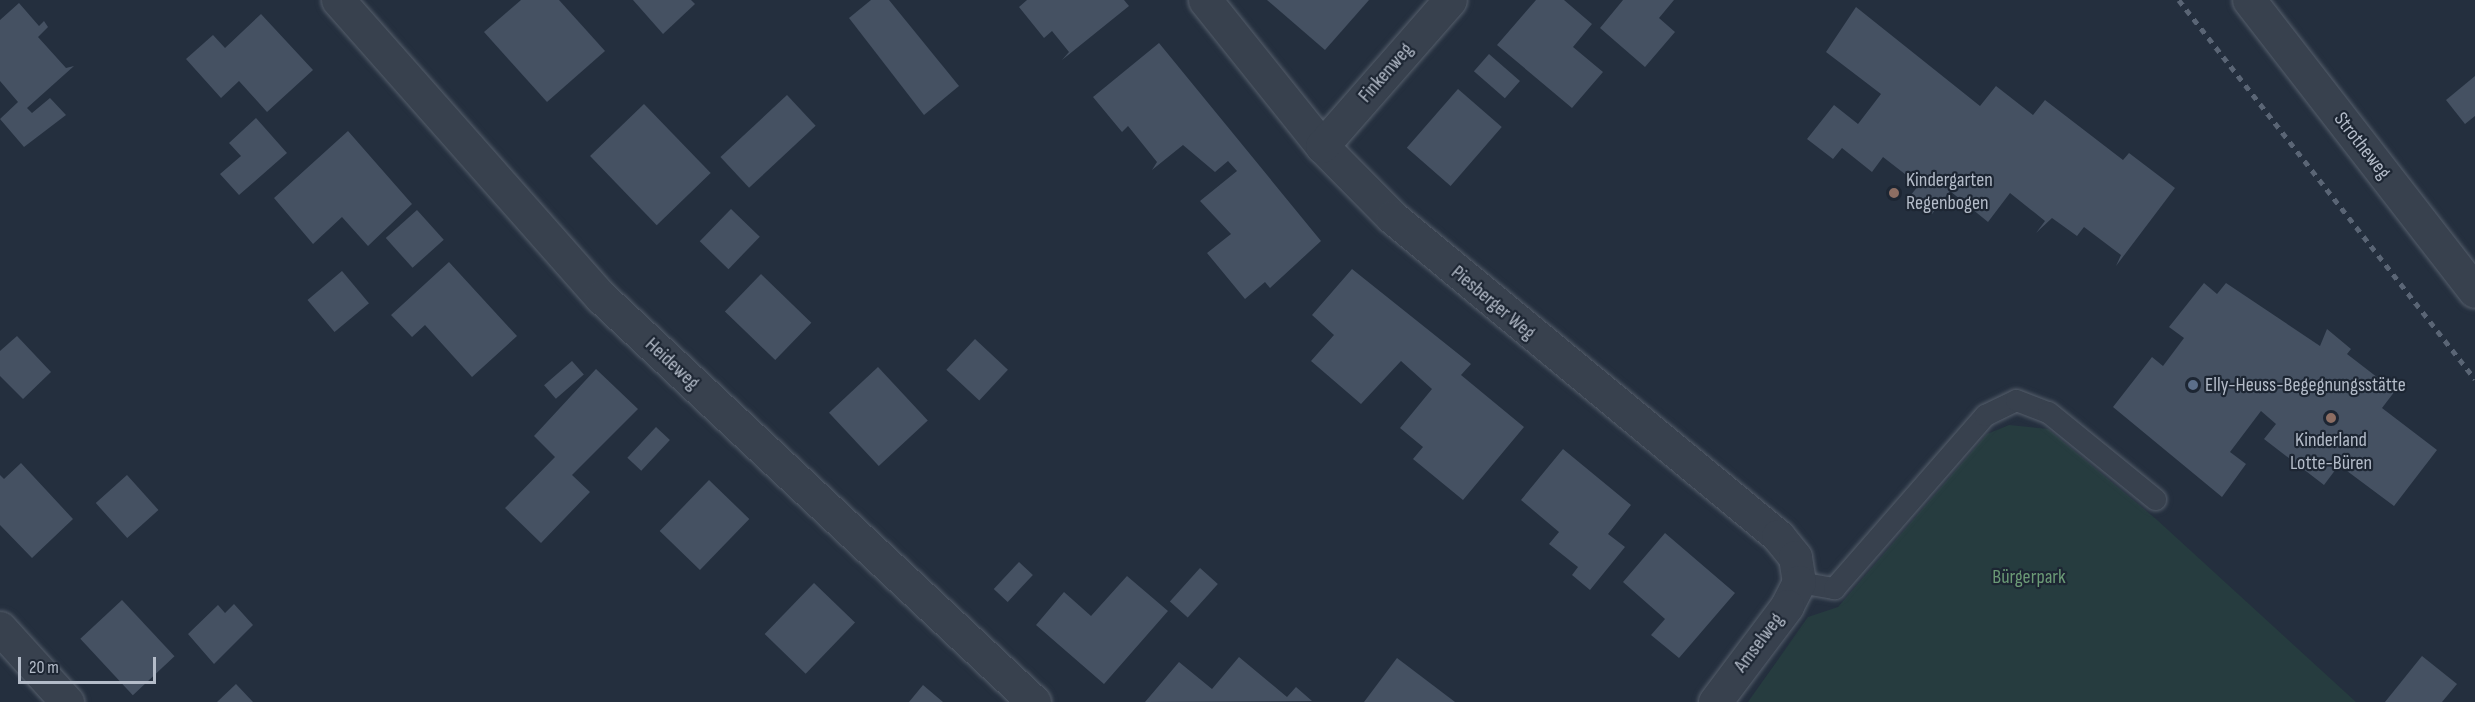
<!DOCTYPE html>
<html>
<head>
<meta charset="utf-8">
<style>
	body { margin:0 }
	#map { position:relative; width:2475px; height:702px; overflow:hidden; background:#242f3e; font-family:"Sofia Sans Condensed",sans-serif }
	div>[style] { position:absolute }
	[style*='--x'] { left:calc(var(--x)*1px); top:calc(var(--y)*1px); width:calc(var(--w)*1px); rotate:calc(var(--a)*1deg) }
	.green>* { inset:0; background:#263c3f }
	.building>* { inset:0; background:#455162; transform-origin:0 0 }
	.roads { filter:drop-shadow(0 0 2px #565f6c) drop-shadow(0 0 2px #565f6c) }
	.lane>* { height:21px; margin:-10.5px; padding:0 10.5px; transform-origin:10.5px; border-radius:10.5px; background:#38414e }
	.street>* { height:33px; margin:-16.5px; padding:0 16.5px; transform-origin:16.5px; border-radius:16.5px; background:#38414e }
	.rail>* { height:4.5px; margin-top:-2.25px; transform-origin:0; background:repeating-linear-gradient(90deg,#5a6575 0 6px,transparent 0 12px) }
	.dots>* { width:16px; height:16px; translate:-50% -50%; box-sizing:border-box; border:3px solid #1d2633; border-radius:50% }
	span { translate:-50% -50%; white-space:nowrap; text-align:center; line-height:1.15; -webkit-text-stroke:4.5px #1d2633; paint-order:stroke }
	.street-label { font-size:20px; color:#b4bcc9 }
	.poi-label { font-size:20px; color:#b4bcc9 }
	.left { translate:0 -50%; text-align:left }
	.park-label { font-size:20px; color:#6b9a76 }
	.scale { position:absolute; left:18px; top:657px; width:138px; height:27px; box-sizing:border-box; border:3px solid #b4bcc9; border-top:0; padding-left:8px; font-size:18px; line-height:21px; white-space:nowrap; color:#b4bcc9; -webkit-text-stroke:4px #1d2633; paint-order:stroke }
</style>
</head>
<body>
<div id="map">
	<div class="green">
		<i style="clip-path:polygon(2009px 425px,2048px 429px,2156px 519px,2356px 702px,1748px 702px,1808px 617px,1838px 607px,1987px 434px)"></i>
	</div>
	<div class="building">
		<i style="clip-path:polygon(521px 0,559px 0,605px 51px,547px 102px,484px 32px)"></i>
		<i style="clip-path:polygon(633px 0,691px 0,695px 4px,663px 34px)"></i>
		<i style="clip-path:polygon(871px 0,889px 0,959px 86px,924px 115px,849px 18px)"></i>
		<i style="clip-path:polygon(1027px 0,1124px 0,1129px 6px,1062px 60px,1069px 52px,1052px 31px,1044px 38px,1019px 7px)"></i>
		<i style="clip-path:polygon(1267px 0,1369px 0,1325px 50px)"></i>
		<i style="clip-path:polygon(1536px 0,1564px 0,1592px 24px,1573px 47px,1603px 72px,1572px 108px,1497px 45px)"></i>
		<i style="clip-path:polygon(1623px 0,1674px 0,1659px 18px,1675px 32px,1645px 67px,1600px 28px)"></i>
		<i style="clip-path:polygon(19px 3px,39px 26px,44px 21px,48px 27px,38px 37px,66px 68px,74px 66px,27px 108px,32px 113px,50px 98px,66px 115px,24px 147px,0 119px,18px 102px,0 81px,0 20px)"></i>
		<i style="clip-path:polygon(1856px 7px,1980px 106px,1996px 86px,2033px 115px,2045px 100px,2123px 160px,2129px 153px,2175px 188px,2116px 266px,2121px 255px,2084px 227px,2077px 236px,2052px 218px,2036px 233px,2045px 221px,2010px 193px,1988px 222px,1950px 191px,1932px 214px,1910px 196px,1919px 185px,1883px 157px,1872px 172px,1842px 148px,1833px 159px,1807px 139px,1834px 105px,1858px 124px,1881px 94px,1826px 52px)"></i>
		<i style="clip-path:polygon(261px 14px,313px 70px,267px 112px,239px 81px,221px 98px,186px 59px,213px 35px,225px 48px)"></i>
		<i style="clip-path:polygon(1159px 43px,1321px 241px,1270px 288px,1265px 282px,1245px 299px,1207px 253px,1231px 234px,1200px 201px,1237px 171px,1228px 161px,1215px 172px,1183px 145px,1152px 170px,1157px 162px,1128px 126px,1122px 132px,1093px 97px)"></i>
		<i style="left:1489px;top:54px;width:41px;height:23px;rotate:41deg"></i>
		<i style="clip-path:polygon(2475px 76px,2475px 116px,2465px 124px,2446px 100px)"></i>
		<i style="left:1458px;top:89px;width:58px;height:78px;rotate:41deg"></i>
		<i style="left:787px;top:95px;width:42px;height:91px;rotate:47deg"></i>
		<i style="left:644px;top:104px;width:96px;height:75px;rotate:46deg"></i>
		<i style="clip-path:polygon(256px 118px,287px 153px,239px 195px,220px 174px,241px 156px,229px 143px)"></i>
		<i style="clip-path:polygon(348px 131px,412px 204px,368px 246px,342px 217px,313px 244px,274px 198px)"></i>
		<i style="left:731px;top:209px;width:40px;height:45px;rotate:44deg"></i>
		<i style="left:417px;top:210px;width:40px;height:42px;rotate:48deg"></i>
		<i style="clip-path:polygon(449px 262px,517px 336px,472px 377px,425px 325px,412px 337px,391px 315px)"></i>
		<i style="clip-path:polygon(1352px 269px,1471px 364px,1461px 375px,1524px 427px,1463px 500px,1413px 459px,1423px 447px,1400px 428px,1432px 389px,1401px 361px,1361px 404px,1311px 361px,1334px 335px,1312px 315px)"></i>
		<i style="left:342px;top:271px;width:42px;height:45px;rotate:50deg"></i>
		<i style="left:761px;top:274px;width:70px;height:52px;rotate:44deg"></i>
		<i style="clip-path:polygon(2204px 283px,2217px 294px,2226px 283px,2320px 346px,2327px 329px,2351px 349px,2347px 354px,2395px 391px,2382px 408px,2437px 450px,2394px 506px,2339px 465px,2324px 485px,2264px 439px,2276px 424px,2261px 411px,2230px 452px,2246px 464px,2222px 497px,2113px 407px,2152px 357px,2163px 366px,2184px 338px,2169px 327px)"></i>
		<i style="clip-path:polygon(17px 336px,51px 372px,23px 399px,0 376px,0 351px)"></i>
		<i style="left:975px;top:339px;width:45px;height:42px;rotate:43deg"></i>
		<i style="left:572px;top:361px;width:18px;height:37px;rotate:49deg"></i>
		<i style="left:878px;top:367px;width:73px;height:67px;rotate:47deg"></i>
		<i style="clip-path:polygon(596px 369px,638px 409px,572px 475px,590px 492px,541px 543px,505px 508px,555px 457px,534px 436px)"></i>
		<i style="left:656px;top:427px;width:19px;height:42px;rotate:43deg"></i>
		<i style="clip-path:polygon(1563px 449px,1631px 505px,1608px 534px,1625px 547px,1590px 590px,1572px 575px,1578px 567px,1549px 544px,1559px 532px,1521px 500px)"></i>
		<i style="clip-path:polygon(21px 463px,73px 519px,32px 558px,0 525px,0 475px,4px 479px)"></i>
		<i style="left:127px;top:475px;width:47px;height:42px;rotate:48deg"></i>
		<i style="left:709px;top:480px;width:56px;height:71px;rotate:44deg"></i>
		<i style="clip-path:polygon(1665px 533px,1735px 593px,1679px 658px,1651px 635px,1665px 619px,1623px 582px)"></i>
		<i style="left:1019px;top:562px;width:19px;height:37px;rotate:43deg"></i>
		<i style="left:1200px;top:568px;width:24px;height:45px;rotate:42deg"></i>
		<i style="clip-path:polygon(1127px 576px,1168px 611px,1104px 684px,1036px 625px,1064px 592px,1091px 616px)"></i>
		<i style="left:814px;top:583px;width:57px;height:71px;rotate:44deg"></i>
		<i style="left:122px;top:600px;width:77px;height:57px;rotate:47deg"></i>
		<i style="clip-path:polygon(234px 604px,253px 625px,214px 664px,188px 634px,218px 605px,225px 613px)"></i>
		<i style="clip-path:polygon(2422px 656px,2457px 684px,2442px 702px,2385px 702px)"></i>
		<i style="clip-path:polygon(1239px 657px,1287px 697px,1296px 687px,1312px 701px,1145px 702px,1179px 662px,1212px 689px)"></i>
		<i style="clip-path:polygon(1397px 658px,1455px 702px,1364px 702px)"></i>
		<i style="clip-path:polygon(236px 684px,253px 702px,217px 702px)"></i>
		<i style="clip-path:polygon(923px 685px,943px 702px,909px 702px)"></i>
	</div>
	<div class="roads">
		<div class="lane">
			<i style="--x:1799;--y:582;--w:36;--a:10"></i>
			<i style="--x:1834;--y:588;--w:230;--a:-48.9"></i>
			<i style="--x:1985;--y:415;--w:34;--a:-26"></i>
			<i style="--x:2016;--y:400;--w:34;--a:21"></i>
			<i style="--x:2048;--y:412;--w:138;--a:39.1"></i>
		</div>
		<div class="street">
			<i style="--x:338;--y:0;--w:397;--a:48.5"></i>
			<i style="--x:601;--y:297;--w:593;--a:43.09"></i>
			<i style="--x:1205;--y:0;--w:187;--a:51.3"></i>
			<i style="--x:1322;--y:146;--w:100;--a:45.4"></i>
			<i style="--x:1392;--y:217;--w:501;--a:39.57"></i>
			<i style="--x:1778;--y:536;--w:27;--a:51"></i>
			<i style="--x:1795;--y:557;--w:25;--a:81"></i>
			<i style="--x:1799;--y:582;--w:27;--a:117"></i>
			<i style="--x:1787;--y:606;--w:120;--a:126.9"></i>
			<i style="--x:2249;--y:0;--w:368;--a:52.2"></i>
			<i style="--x:1322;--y:146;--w:194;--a:-48.8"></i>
			<i style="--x:0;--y:628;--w:100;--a:47.8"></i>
		</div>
	</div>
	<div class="rail">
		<i style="--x:2179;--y:0;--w:481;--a:52"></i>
	</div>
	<div class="dots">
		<i style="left:1894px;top:193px;background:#8d6e63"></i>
		<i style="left:2193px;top:385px;background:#5c6f8a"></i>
		<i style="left:2331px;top:418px;background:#8d6e63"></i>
	</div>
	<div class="street-label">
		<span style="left:1386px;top:73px;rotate:-49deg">Finkenweg</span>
		<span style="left:2362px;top:146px;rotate:52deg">Strotheweg</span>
		<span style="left:1493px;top:303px;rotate:40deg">Piesberger Weg</span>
		<span style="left:672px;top:364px;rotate:43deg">Heideweg</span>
		<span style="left:1759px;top:643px;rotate:-53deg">Amselweg</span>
	</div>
	<div class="poi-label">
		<span class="left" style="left:1906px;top:192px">Kindergarten<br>Regenbogen</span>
		<span class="left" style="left:2205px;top:385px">Elly-Heuss-Begegnungsstätte</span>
		<span style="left:2331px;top:452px">Kinderland<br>Lotte-Büren</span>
	</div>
	<div class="park-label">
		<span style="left:2029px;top:577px">Bürgerpark</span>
	</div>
	<div class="scale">20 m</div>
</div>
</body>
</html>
